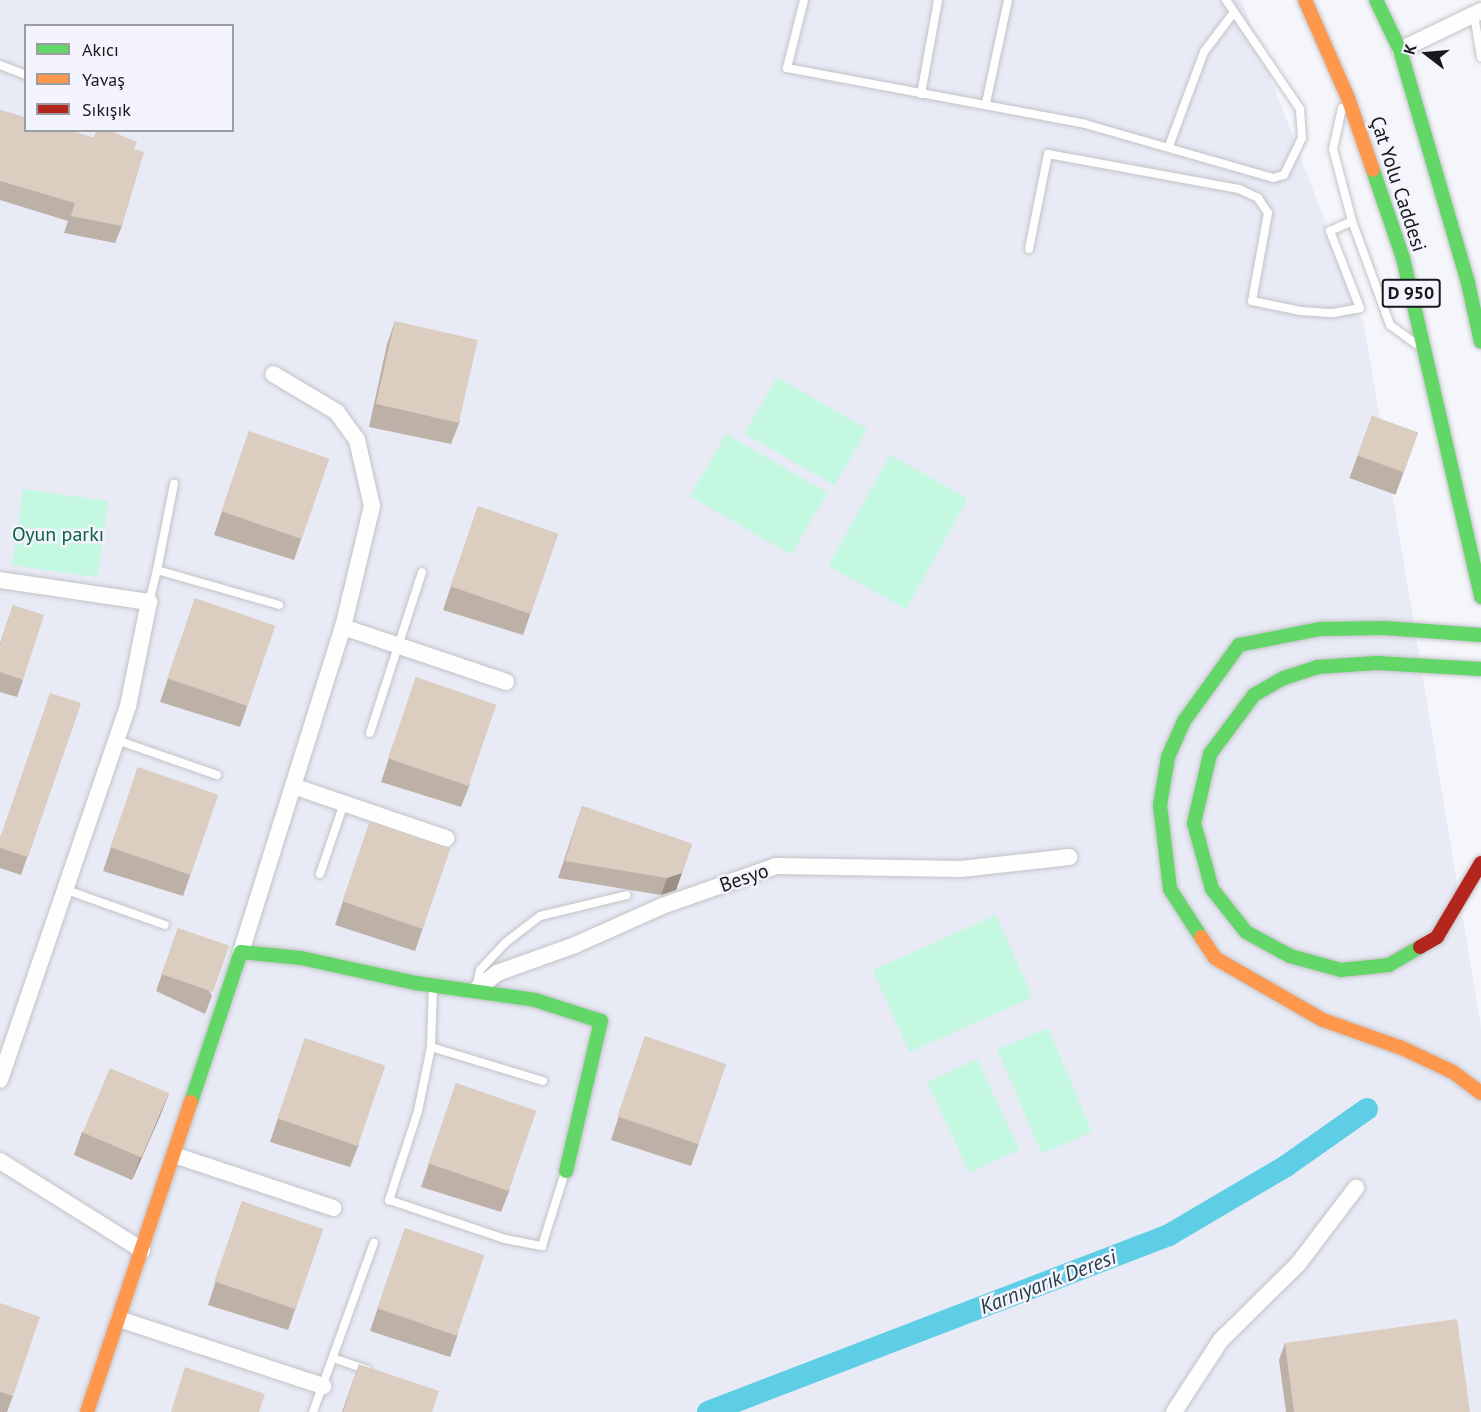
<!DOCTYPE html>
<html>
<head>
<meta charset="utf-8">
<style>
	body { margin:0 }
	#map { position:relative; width:1481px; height:1412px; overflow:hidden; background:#f5f6fb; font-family:"PT Sans",sans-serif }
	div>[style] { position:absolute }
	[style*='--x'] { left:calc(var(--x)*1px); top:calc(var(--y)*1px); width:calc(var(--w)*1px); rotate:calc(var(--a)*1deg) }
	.built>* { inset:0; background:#e8eaf5 }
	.green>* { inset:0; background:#c5f8e0; transform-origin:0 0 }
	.canal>* { height:22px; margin:-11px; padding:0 11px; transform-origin:11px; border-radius:11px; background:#5ecee6 }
	.roads { filter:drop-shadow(0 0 2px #c2c3c7) drop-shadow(0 0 2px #c2c3c7) }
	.lane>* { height:8px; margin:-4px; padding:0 4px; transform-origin:4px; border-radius:4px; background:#fefefe }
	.street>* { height:16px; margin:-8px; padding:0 8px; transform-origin:8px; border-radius:8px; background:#fefefe }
	.fast>* { height:14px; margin:-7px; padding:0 7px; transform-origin:7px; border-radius:7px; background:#63d668 }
	.slow>* { height:14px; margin:-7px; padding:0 7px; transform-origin:7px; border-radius:7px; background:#ff974d }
	.jam>* { height:14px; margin:-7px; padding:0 7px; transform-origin:7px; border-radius:7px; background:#b3261e }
	.wall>* { inset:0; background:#bdb0a6; transform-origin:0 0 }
	.shaded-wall>* { inset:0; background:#9a9087 }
	.building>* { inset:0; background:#dccdc1; transform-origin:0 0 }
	span { translate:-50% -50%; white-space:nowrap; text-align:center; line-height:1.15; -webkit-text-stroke:5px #f3f4fd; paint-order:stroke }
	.shield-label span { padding:2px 4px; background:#f3f4fd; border:2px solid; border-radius:4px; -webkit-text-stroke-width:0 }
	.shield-label { font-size:18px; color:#19191c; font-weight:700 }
	.street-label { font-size:20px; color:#19191c }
	.park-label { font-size:20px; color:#0c6140 }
	.water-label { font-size:21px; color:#243b42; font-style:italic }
	.legend { position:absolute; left:24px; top:24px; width:210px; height:108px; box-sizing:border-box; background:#f3f4fd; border:2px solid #9c9ca3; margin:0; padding:8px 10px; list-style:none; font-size:18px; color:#19191c }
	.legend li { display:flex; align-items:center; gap:12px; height:30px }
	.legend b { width:30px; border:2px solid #9c9ca3 }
	.north { position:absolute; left:1397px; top:24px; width:60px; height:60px; -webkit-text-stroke:4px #f3f4fd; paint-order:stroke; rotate:286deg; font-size:16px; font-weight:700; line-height:24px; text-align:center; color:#19191c }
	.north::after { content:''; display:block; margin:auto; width:21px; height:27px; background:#19191c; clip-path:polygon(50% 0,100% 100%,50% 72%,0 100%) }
</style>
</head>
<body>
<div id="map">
	<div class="built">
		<i style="clip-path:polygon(evenodd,0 0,1241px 0,1364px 324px,1481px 1027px,1481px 1412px,0 1412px,0 0,26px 26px,232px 26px,232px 130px,26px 130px,26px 26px)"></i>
	</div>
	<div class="green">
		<i style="left:777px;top:377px;width:104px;height:65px;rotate:30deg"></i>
		<i style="left:726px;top:434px;width:117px;height:72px;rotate:30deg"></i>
		<i style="left:890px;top:455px;width:89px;height:127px;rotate:29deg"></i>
		<i style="left:23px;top:489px;width:86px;height:77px;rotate:8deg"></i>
		<i style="left:996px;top:915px;width:90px;height:135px;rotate:66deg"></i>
		<i style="left:1048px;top:1028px;width:113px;height:55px;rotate:67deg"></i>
		<i style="left:977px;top:1059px;width:100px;height:55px;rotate:65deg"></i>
	</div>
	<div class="canal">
		<i style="--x:708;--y:1412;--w:494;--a:-21"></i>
		<i style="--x:1169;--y:1235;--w:136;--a:-30.5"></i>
		<i style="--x:1286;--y:1166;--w:99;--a:-35.1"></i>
	</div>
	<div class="roads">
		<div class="lane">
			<i style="--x:804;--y:0;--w:70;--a:104"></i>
			<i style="--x:787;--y:68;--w:303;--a:10.6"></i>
			<i style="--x:1085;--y:124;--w:196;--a:16"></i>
			<i style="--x:1273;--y:178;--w:11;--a:-15"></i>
			<i style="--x:1284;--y:175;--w:41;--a:-64.1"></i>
			<i style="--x:1302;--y:138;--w:29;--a:-94"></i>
			<i style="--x:1300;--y:109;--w:132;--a:-124.2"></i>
			<i style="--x:1474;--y:15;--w:43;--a:80.5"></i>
			<i style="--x:0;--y:65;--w:28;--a:21"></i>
			<i style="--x:921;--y:94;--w:96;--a:-79.7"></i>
			<i style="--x:986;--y:103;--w:105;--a:-77.9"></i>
			<i style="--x:1342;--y:108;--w:42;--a:102.4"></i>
			<i style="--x:1333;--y:149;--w:74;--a:75.2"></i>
			<i style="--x:1352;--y:221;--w:111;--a:69.9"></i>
			<i style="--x:1390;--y:325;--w:32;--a:36"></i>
			<i style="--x:1169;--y:146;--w:100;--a:-69.6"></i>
			<i style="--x:1204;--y:52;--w:50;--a:-53.1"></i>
			<i style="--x:1029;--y:249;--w:97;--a:-78.7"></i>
			<i style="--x:1048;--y:154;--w:194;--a:10.4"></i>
			<i style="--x:1239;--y:189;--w:21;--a:25"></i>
			<i style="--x:1258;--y:198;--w:18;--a:56"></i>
			<i style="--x:1268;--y:213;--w:89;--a:100.3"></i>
			<i style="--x:1252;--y:301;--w:50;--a:11.5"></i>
			<i style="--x:1301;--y:311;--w:32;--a:4"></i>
			<i style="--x:1333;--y:313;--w:27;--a:-10"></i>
			<i style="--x:1360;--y:308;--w:83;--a:-111.3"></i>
			<i style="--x:1330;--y:231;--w:24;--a:-24"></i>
			<i style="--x:157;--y:570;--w:88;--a:-78.8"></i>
			<i style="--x:149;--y:602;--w:33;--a:-76"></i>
			<i style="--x:157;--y:570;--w:127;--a:16"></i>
			<i style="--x:370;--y:733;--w:169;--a:-72.1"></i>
			<i style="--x:117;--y:740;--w:106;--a:19.3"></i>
			<i style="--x:320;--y:874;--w:75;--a:-71.3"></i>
			<i style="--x:64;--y:889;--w:107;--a:19.6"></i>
			<i style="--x:433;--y:986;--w:61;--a:91.9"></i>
			<i style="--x:431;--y:1047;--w:65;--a:101.5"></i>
			<i style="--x:418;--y:1111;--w:94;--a:108"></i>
			<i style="--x:389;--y:1200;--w:122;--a:18.6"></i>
			<i style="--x:505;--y:1239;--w:38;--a:11"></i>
			<i style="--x:542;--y:1246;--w:77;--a:-72.7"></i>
			<i style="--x:476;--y:988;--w:18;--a:-77"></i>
			<i style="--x:480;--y:970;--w:37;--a:-47"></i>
			<i style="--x:505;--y:943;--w:44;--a:-37.6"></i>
			<i style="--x:540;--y:916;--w:89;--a:-13.6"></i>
			<i style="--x:431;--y:1047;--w:117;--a:16.9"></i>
			<i style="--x:333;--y:1358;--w:36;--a:19"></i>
			<i style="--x:313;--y:1412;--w:180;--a:-70.2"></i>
		</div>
		<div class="street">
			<i style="--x:1400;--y:50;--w:90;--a:-25.7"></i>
			<i style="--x:0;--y:580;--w:151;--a:8.4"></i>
			<i style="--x:149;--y:602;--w:106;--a:101.4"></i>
			<i style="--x:128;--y:706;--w:395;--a:108.9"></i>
			<i style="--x:343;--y:627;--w:172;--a:18.6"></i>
			<i style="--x:293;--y:786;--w:162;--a:18.8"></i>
			<i style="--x:241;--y:952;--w:341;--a:-72.6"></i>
			<i style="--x:343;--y:627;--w:124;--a:-76.5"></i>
			<i style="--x:372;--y:506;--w:68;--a:-102.8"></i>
			<i style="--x:357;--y:440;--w:34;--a:-126"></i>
			<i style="--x:337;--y:412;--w:74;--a:-149.3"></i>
			<i style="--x:476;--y:990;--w:27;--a:-39"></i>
			<i style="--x:497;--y:973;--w:83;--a:-19.7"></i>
			<i style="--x:575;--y:945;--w:95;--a:-24.1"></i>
			<i style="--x:662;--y:906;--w:121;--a:-19.3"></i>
			<i style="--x:776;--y:866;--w:185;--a:0.9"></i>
			<i style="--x:961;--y:869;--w:109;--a:-6.3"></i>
			<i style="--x:174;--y:1155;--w:168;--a:18.4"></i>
			<i style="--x:0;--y:1161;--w:168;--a:32.1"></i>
			<i style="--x:119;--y:1319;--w:215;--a:18.2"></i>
			<i style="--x:1174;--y:1412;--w:86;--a:-56.9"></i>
			<i style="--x:1221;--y:1340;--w:108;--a:-44.6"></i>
			<i style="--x:1298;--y:1264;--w:96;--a:-52.7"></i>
		</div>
		<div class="fast">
			<i style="--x:1376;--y:0;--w:55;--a:64.4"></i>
			<i style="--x:1400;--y:50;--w:243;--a:73.7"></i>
			<i style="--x:1468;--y:283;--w:60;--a:77.6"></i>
			<i style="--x:1373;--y:170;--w:93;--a:71.2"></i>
			<i style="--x:1403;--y:258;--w:348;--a:77"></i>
			<i style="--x:1201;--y:937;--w:57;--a:-122.9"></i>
			<i style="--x:1170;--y:889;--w:85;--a:-96.8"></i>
			<i style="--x:1160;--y:805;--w:49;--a:-80.5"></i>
			<i style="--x:1168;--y:757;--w:39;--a:-66"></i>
			<i style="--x:1184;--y:721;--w:94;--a:-54.1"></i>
			<i style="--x:1239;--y:645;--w:83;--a:-11.2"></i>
			<i style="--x:1320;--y:629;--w:65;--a:-0.9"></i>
			<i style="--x:1385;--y:628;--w:96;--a:4.2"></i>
			<i style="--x:1420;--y:947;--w:36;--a:150"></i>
			<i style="--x:1389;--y:965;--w:48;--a:174.1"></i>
			<i style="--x:1341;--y:970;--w:53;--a:-164.6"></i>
			<i style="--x:1290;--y:956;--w:50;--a:-151.4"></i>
			<i style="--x:1246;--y:932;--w:55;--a:-128.3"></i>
			<i style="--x:1212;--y:889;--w:68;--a:-105.3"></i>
			<i style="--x:1194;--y:823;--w:71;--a:-76.9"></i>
			<i style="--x:1210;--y:754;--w:74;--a:-53.3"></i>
			<i style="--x:1254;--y:695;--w:34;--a:-30"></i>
			<i style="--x:1284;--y:678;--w:35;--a:-18"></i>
			<i style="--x:1317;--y:667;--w:60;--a:-3.8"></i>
			<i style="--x:1377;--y:663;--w:104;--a:3.3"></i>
			<i style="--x:191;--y:1102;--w:158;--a:-71.6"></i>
			<i style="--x:241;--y:952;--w:60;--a:5.7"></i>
			<i style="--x:301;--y:958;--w:118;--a:12.3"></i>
			<i style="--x:416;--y:983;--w:120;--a:8.1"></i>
			<i style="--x:535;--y:1000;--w:69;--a:17.7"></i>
			<i style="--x:601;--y:1021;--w:154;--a:103.1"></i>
		</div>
		<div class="slow">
			<i style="--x:1305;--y:0;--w:107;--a:66.3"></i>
			<i style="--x:1348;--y:98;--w:76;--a:70.9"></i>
			<i style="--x:1201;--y:937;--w:25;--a:56"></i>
			<i style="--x:1215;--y:958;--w:125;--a:29.9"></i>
			<i style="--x:1323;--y:1020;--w:84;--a:19.5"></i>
			<i style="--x:1402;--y:1048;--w:56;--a:25.2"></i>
			<i style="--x:1453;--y:1072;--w:35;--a:37"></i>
			<i style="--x:87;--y:1412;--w:327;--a:-71.5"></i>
		</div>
		<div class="jam">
			<i style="--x:1420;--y:947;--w:20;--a:-30"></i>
			<i style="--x:1437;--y:937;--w:86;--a:-59.3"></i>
		</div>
	</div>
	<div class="wall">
		<i style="clip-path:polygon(0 110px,94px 138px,97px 130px,134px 149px,122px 226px,115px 243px,64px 233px,68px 221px,0 200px)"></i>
		<i style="clip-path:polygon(395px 321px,460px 421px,451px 444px,369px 427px,387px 344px)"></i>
		<i style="left:1372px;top:416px;width:49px;height:66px;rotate:20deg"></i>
		<i style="clip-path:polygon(249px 431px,302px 537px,294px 560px,214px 535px)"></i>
		<i style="clip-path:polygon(478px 506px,531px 612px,523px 635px,443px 610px)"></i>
		<i style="clip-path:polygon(195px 598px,248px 704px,240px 727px,160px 702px)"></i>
		<i style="clip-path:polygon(13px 605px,23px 680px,17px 697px,0 692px,0 644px)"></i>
		<i style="clip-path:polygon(416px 677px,470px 784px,461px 807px,381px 782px)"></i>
		<i style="clip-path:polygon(81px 703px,21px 875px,0 868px,0 837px)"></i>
		<i style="clip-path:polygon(138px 767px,191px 873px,183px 896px,103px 871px)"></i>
		<i style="clip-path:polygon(582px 806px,692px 844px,676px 890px,661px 895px,558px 878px)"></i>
		<i style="clip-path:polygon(370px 821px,423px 928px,415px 951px,335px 925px)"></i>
		<i style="clip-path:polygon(178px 928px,212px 996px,205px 1014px,156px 991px)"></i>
		<i style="clip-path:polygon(645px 1036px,699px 1143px,691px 1166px,611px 1140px)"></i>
		<i style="clip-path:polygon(305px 1038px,359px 1144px,350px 1167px,270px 1142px)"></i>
		<i style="clip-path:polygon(456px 1083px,510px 1189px,501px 1212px,421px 1187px)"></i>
		<i style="clip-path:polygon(169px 1093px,160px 1116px,132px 1180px,74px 1155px,82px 1132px)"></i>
		<i style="clip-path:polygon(242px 1201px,296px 1307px,288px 1330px,208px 1305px)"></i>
		<i style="clip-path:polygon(405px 1228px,458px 1334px,450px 1357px,370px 1331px)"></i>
		<i style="clip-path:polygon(0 1303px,13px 1396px,7px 1412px,0 1412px)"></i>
		<i style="clip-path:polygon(1285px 1343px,1470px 1412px,1286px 1412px,1279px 1360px)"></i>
		<i style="clip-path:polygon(359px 1364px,432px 1412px,342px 1412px)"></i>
	</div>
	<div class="shaded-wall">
		<i style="clip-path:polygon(682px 873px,676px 890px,661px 895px,667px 878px)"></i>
		<i style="clip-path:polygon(169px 1093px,160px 1116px,132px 1180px,140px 1158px)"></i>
	</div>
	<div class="building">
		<i style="clip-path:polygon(0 110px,26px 118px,26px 130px,68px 130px,94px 138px,97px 130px,108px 130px,137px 142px,134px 149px,144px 152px,122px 226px,71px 216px,75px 203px,0 181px)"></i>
		<i style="left:395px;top:321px;width:85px;height:85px;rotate:13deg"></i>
		<i style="left:1372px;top:416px;width:49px;height:42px;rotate:20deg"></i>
		<i style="left:249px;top:431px;width:85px;height:85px;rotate:19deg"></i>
		<i style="left:478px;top:506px;width:85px;height:85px;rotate:19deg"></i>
		<i style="left:195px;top:598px;width:85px;height:85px;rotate:19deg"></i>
		<i style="clip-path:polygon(13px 605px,44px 615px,23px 680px,0 672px,0 646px)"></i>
		<i style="left:416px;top:677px;width:85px;height:86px;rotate:19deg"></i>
		<i style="clip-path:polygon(50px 693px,81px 703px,28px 857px,0 848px,0 838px)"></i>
		<i style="left:138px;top:767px;width:85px;height:85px;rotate:19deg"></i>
		<i style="clip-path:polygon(582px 806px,692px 844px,682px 873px,667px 878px,565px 861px)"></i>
		<i style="left:370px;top:821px;width:85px;height:85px;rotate:19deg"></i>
		<i style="left:178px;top:928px;width:54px;height:49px;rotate:19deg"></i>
		<i style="left:645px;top:1036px;width:86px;height:85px;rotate:19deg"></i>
		<i style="left:305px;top:1038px;width:85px;height:85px;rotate:19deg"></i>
		<i style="left:110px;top:1068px;width:64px;height:70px;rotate:23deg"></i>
		<i style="left:456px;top:1083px;width:85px;height:85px;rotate:19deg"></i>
		<i style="left:242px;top:1201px;width:86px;height:85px;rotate:19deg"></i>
		<i style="left:405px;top:1228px;width:84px;height:85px;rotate:19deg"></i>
		<i style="clip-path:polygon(0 1303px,40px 1317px,13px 1396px,0 1392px)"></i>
		<i style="clip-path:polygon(1457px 1319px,1470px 1412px,1294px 1412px,1285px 1343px)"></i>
		<i style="clip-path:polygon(359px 1364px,439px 1391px,432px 1412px,343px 1412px)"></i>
		<i style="clip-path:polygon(185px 1367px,265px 1394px,259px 1412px,171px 1412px)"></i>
	</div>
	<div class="shield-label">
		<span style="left:1411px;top:293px">D 950</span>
	</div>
	<div class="street-label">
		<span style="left:1398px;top:184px;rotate:72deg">Çat Yolu Caddesi</span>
		<span style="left:744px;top:878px;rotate:-19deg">Besyo</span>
	</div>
	<div class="park-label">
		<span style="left:58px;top:534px">Oyun parkı</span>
	</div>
	<div class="water-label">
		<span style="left:1048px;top:1282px;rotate:-21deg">Karnıyarık Deresi</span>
	</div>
	<ul class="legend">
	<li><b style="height:8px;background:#63d668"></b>Akıcı</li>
	<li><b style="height:8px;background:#ff974d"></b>Yavaş</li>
	<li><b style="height:8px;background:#b3261e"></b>Sıkışık</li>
	</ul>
	<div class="north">K</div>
</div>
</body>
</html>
